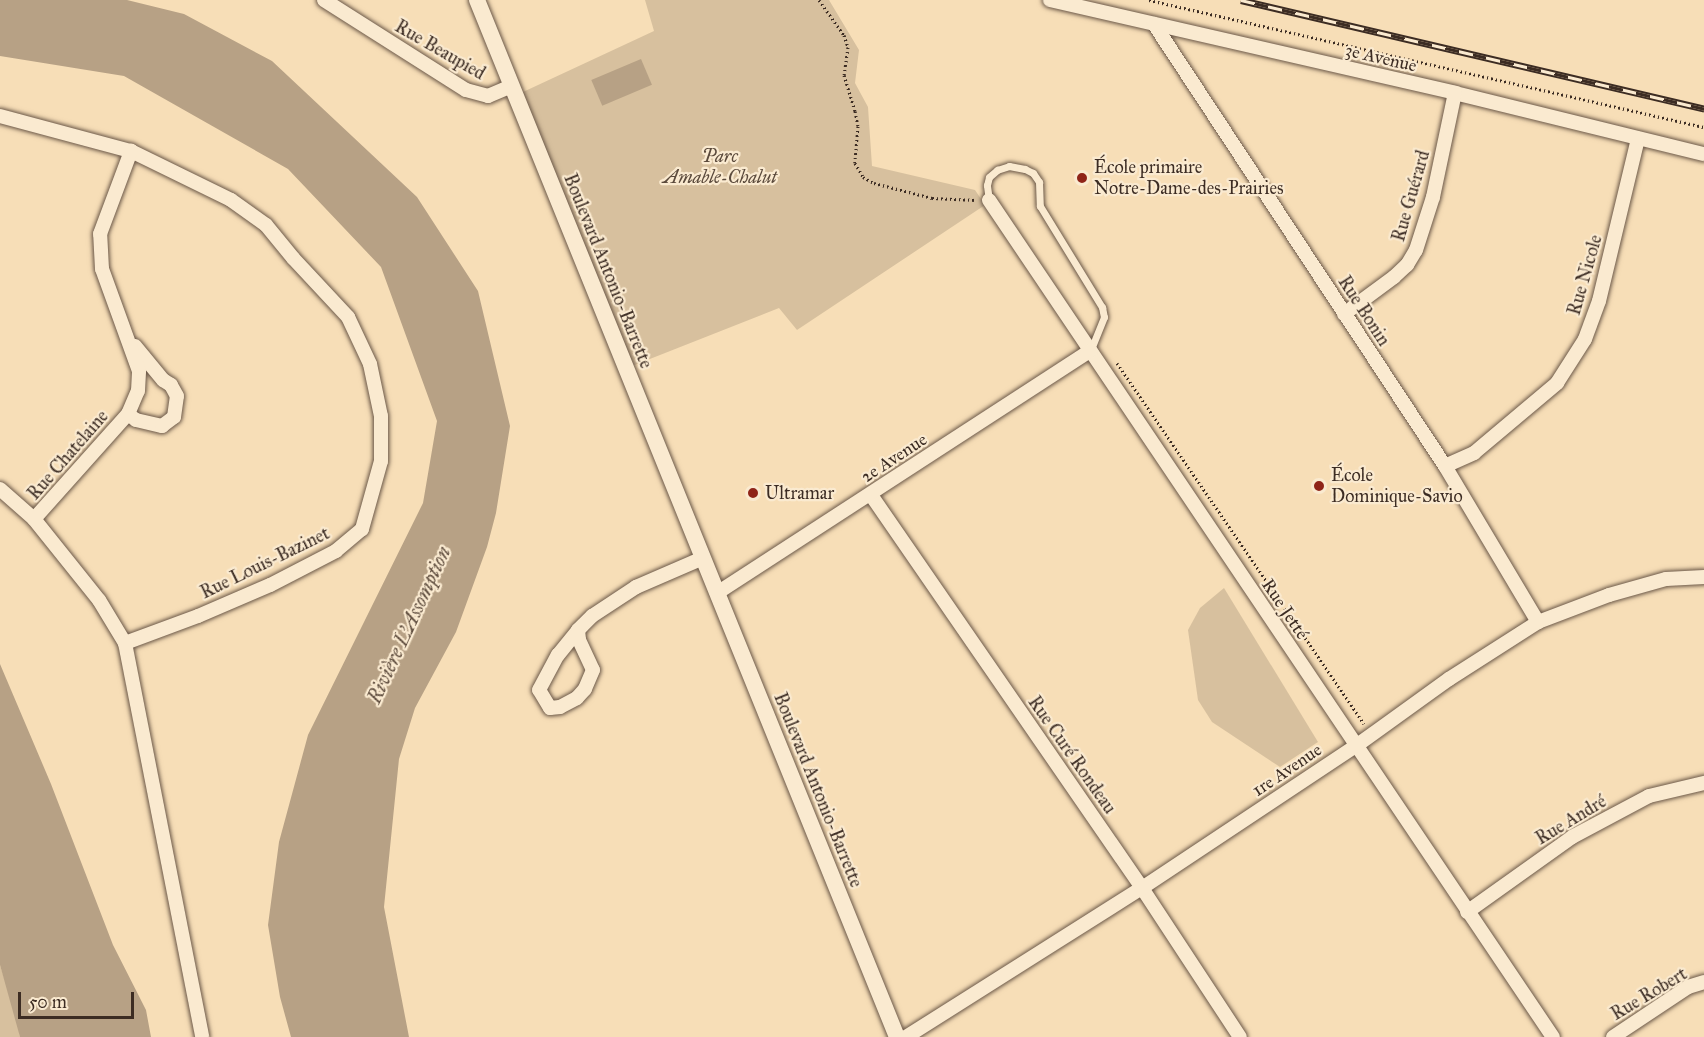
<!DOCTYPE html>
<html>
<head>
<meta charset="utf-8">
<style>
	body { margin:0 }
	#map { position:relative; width:1704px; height:1037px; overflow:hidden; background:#f7deb7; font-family:"IM FELL Great Primer",serif }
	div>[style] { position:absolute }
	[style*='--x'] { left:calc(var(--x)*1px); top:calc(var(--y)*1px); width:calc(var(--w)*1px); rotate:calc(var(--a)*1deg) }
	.green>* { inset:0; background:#d7c09e }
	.water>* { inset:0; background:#b7a185; transform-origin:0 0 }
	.path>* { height:3px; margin-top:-1.5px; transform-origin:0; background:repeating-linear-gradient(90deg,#3c2c23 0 1.5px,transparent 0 4.5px) }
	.roads { filter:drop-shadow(0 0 2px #6b5848) drop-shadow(0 0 2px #6b5848) }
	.service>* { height:7px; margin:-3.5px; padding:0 3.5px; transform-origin:3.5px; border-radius:3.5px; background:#faead0 }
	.minor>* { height:14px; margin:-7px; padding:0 7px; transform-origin:7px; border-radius:7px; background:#faead0 }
	.tertiary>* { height:16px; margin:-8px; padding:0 8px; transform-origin:8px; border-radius:8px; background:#faead0 }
	.rail>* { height:7px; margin-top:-3.5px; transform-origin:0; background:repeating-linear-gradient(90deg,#faead0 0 14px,#3c2c23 0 28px); box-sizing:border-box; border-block:2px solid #3c2c23 }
	.dots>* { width:16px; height:16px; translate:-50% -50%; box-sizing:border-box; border:3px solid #faead0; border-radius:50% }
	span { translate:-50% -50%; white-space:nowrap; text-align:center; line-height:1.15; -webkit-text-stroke:4.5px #faead0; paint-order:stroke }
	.street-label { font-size:18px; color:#3c2c23 }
	.park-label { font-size:18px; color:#5b4a3c; font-style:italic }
	.poi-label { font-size:18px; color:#3c2c23 }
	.left { translate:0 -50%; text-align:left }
	.water-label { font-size:20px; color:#614f40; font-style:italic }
	.scale { position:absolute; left:18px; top:992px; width:116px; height:27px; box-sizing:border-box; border:3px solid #3c2c23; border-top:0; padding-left:8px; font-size:18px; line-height:21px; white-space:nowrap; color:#3c2c23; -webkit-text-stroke:4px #faead0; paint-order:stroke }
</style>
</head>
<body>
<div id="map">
	<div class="green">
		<i style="clip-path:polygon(645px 0,829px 0,859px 50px,855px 83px,868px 107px,872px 166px,975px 190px,985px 205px,797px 330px,779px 308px,627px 368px,523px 92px,654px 31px)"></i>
		<i style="clip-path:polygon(1224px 588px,1318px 742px,1280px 767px,1212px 722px,1198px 700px,1188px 630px,1200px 608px)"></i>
		<i style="clip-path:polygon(0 965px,17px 1019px,20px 1037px,0 1037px)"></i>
	</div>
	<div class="water">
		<i style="clip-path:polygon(0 0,127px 0,184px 14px,272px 61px,417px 197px,478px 291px,510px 426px,496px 513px,487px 547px,456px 632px,415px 708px,399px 759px,384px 907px,409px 1037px,291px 1037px,280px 997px,268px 925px,279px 842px,308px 735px,423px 503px,437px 421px,381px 267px,288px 169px,124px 76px,0 56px)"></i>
		<i style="left:641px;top:59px;width:28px;height:54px;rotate:67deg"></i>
		<i style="clip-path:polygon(0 664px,51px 784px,113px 945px,146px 1010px,151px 1037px,20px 1037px,0 965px)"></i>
	</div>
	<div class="path">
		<i style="--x:819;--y:0;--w:43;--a:54.5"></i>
		<i style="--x:844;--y:35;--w:13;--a:72"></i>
		<i style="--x:848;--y:47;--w:28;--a:98"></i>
		<i style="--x:844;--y:75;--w:38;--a:73"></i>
		<i style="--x:855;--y:111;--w:15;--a:79"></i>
		<i style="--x:858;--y:126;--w:37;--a:95"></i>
		<i style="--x:855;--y:163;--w:16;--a:60"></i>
		<i style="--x:863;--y:177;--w:13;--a:29"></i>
		<i style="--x:874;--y:183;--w:60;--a:14.5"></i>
		<i style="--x:932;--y:198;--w:44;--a:2.6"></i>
		<i style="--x:1149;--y:0;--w:569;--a:12.89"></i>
		<i style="--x:1117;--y:363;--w:437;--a:55.6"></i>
	</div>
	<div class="roads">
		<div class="service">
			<i style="--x:989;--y:200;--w:15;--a:-98"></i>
			<i style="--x:987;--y:185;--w:8;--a:-76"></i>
			<i style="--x:989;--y:177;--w:11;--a:-41"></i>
			<i style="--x:997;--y:170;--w:13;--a:-18"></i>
			<i style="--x:1009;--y:166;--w:16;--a:11"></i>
			<i style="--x:1025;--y:169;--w:9;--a:27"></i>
			<i style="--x:1033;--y:173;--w:11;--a:56"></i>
			<i style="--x:1039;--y:182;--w:24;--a:88"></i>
			<i style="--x:1040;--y:206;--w:119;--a:58.5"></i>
			<i style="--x:1102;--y:307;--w:10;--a:79"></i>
			<i style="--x:1104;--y:317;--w:35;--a:112"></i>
		</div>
		<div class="minor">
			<i style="--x:324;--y:0;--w:168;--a:32.4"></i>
			<i style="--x:466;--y:90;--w:23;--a:15"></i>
			<i style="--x:488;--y:96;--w:25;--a:-23"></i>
			<i style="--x:1050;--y:0;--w:416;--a:12.9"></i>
			<i style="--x:1455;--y:93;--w:256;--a:13.8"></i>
			<i style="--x:1154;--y:24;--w:529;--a:56.64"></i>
			<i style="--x:1445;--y:466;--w:182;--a:59.2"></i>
			<i style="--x:0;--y:116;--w:136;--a:15"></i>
			<i style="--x:131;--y:151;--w:111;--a:26.1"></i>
			<i style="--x:231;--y:200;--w:43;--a:35.5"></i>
			<i style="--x:266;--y:225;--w:43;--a:50.7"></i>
			<i style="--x:293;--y:258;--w:81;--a:47"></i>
			<i style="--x:348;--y:317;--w:52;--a:64.9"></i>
			<i style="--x:370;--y:364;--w:53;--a:78.1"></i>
			<i style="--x:381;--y:416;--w:45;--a:90"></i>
			<i style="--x:381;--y:461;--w:71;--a:105.6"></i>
			<i style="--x:362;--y:529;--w:34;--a:140"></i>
			<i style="--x:336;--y:551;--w:74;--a:152.7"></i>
			<i style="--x:270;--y:585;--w:78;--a:156.7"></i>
			<i style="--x:198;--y:616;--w:78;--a:159.7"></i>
			<i style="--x:989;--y:200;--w:1009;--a:56.03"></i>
			<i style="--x:1344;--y:314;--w:62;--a:-36.5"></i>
			<i style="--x:1394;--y:277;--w:18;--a:-43"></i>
			<i style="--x:1407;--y:265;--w:17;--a:-59"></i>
			<i style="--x:1416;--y:250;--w:56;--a:-72.2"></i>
			<i style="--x:1433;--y:197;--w:106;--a:-78.1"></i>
			<i style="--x:128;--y:414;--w:10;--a:37"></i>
			<i style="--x:136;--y:420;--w:27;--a:13"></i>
			<i style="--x:162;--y:426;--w:15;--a:-37"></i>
			<i style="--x:174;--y:417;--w:21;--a:-82"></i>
			<i style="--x:177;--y:396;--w:13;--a:-119"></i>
			<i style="--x:171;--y:385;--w:9;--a:-148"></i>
			<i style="--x:163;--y:380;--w:44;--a:-129.5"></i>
			<i style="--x:1445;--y:466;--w:32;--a:-24"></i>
			<i style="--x:1474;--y:453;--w:109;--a:-40.1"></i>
			<i style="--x:1557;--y:383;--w:52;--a:-57.5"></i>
			<i style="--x:1585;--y:339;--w:40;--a:-69.8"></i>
			<i style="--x:1599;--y:301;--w:167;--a:-76.5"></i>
			<i style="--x:0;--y:489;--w:45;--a:41.4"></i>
			<i style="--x:34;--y:519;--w:104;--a:51.3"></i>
			<i style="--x:99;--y:600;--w:50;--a:58.8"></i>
			<i style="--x:125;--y:643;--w:401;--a:78.9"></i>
			<i style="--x:871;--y:495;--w:477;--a:55.4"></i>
			<i style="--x:1142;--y:888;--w:178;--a:56.7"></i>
			<i style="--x:34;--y:519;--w:141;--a:-48.2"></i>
			<i style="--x:128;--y:414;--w:25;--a:-67"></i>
			<i style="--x:138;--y:391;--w:20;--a:-87"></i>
			<i style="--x:139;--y:371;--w:109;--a:-109.9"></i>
			<i style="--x:102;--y:269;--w:35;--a:-93"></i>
			<i style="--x:100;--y:234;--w:89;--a:-69.5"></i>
			<i style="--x:717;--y:593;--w:445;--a:-33"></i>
			<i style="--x:578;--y:630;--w:10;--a:84"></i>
			<i style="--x:579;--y:640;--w:33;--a:65"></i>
			<i style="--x:593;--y:670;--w:21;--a:113"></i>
			<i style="--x:585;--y:689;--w:12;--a:132"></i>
			<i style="--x:577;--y:698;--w:19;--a:152"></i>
			<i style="--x:560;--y:707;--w:10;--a:174"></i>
			<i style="--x:550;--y:708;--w:21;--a:-121"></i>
			<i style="--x:539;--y:690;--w:40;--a:-62"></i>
			<i style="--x:558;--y:655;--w:32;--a:-51"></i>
			<i style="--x:578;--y:630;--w:20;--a:-45"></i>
			<i style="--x:592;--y:616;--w:53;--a:-33.4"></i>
			<i style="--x:636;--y:587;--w:73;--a:-23.4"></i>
			<i style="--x:1467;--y:912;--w:129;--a:-35.5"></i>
			<i style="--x:1572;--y:837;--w:87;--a:-28"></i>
			<i style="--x:1649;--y:796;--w:57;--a:-13.3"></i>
			<i style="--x:906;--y:1037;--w:279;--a:-32.3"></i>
			<i style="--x:1142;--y:888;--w:257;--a:-33.6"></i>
			<i style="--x:1356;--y:746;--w:115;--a:-35.8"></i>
			<i style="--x:1449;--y:679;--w:106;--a:-32.6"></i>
			<i style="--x:1538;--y:622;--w:76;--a:-20.8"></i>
			<i style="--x:1609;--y:595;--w:59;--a:-15.7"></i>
			<i style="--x:1666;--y:579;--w:38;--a:-3"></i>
			<i style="--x:1613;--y:1037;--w:90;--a:-33.7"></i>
			<i style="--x:1688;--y:987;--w:17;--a:-17"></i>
		</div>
		<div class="tertiary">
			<i style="--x:477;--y:0;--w:1119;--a:67.95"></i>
		</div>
	</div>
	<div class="rail">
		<i style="--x:1241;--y:0;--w:476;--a:13.2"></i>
	</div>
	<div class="dots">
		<i style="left:1082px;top:178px;background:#8f2418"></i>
		<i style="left:1319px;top:486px;background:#8f2418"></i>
		<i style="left:753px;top:493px;background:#8f2418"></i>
	</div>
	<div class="street-label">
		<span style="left:440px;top:50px;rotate:30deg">Rue Beaupied</span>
		<span style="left:1381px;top:58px;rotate:13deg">3e Avenue</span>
		<span style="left:1411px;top:196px;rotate:-74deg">Rue Guérard</span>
		<span style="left:608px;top:271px;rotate:68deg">Boulevard Antonio-Barrette</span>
		<span style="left:1585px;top:275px;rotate:-74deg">Rue Nicole</span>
		<span style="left:1364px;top:311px;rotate:57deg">Rue Bonin</span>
		<span style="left:68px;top:455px;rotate:-49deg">Rue Chatelaine</span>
		<span style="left:894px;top:458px;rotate:-33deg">2e Avenue</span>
		<span style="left:265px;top:563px;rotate:-26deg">Rue Louis-Bazinet</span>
		<span style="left:1285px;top:609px;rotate:56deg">Rue Jetté</span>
		<span style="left:1072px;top:755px;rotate:55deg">Rue Curé Rondeau</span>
		<span style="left:1287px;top:770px;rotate:-34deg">1re Avenue</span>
		<span style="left:818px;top:790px;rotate:68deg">Boulevard Antonio-Barrette</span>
		<span style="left:1571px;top:820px;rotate:-31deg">Rue André</span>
		<span style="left:1649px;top:994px;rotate:-31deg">Rue Robert</span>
	</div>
	<div class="park-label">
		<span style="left:720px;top:167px">Parc<br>Amable-Chalut</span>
	</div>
	<div class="poi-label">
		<span class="left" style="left:1094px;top:178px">École primaire<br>Notre-Dame-des-Prairies</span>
		<span class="left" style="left:1331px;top:486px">École<br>Dominique-Savio</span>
		<span class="left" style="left:765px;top:493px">Ultramar</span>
	</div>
	<div class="water-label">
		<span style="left:409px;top:625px;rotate:-65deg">Rivière L'Assomption</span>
	</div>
	<div class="scale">50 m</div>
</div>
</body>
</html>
